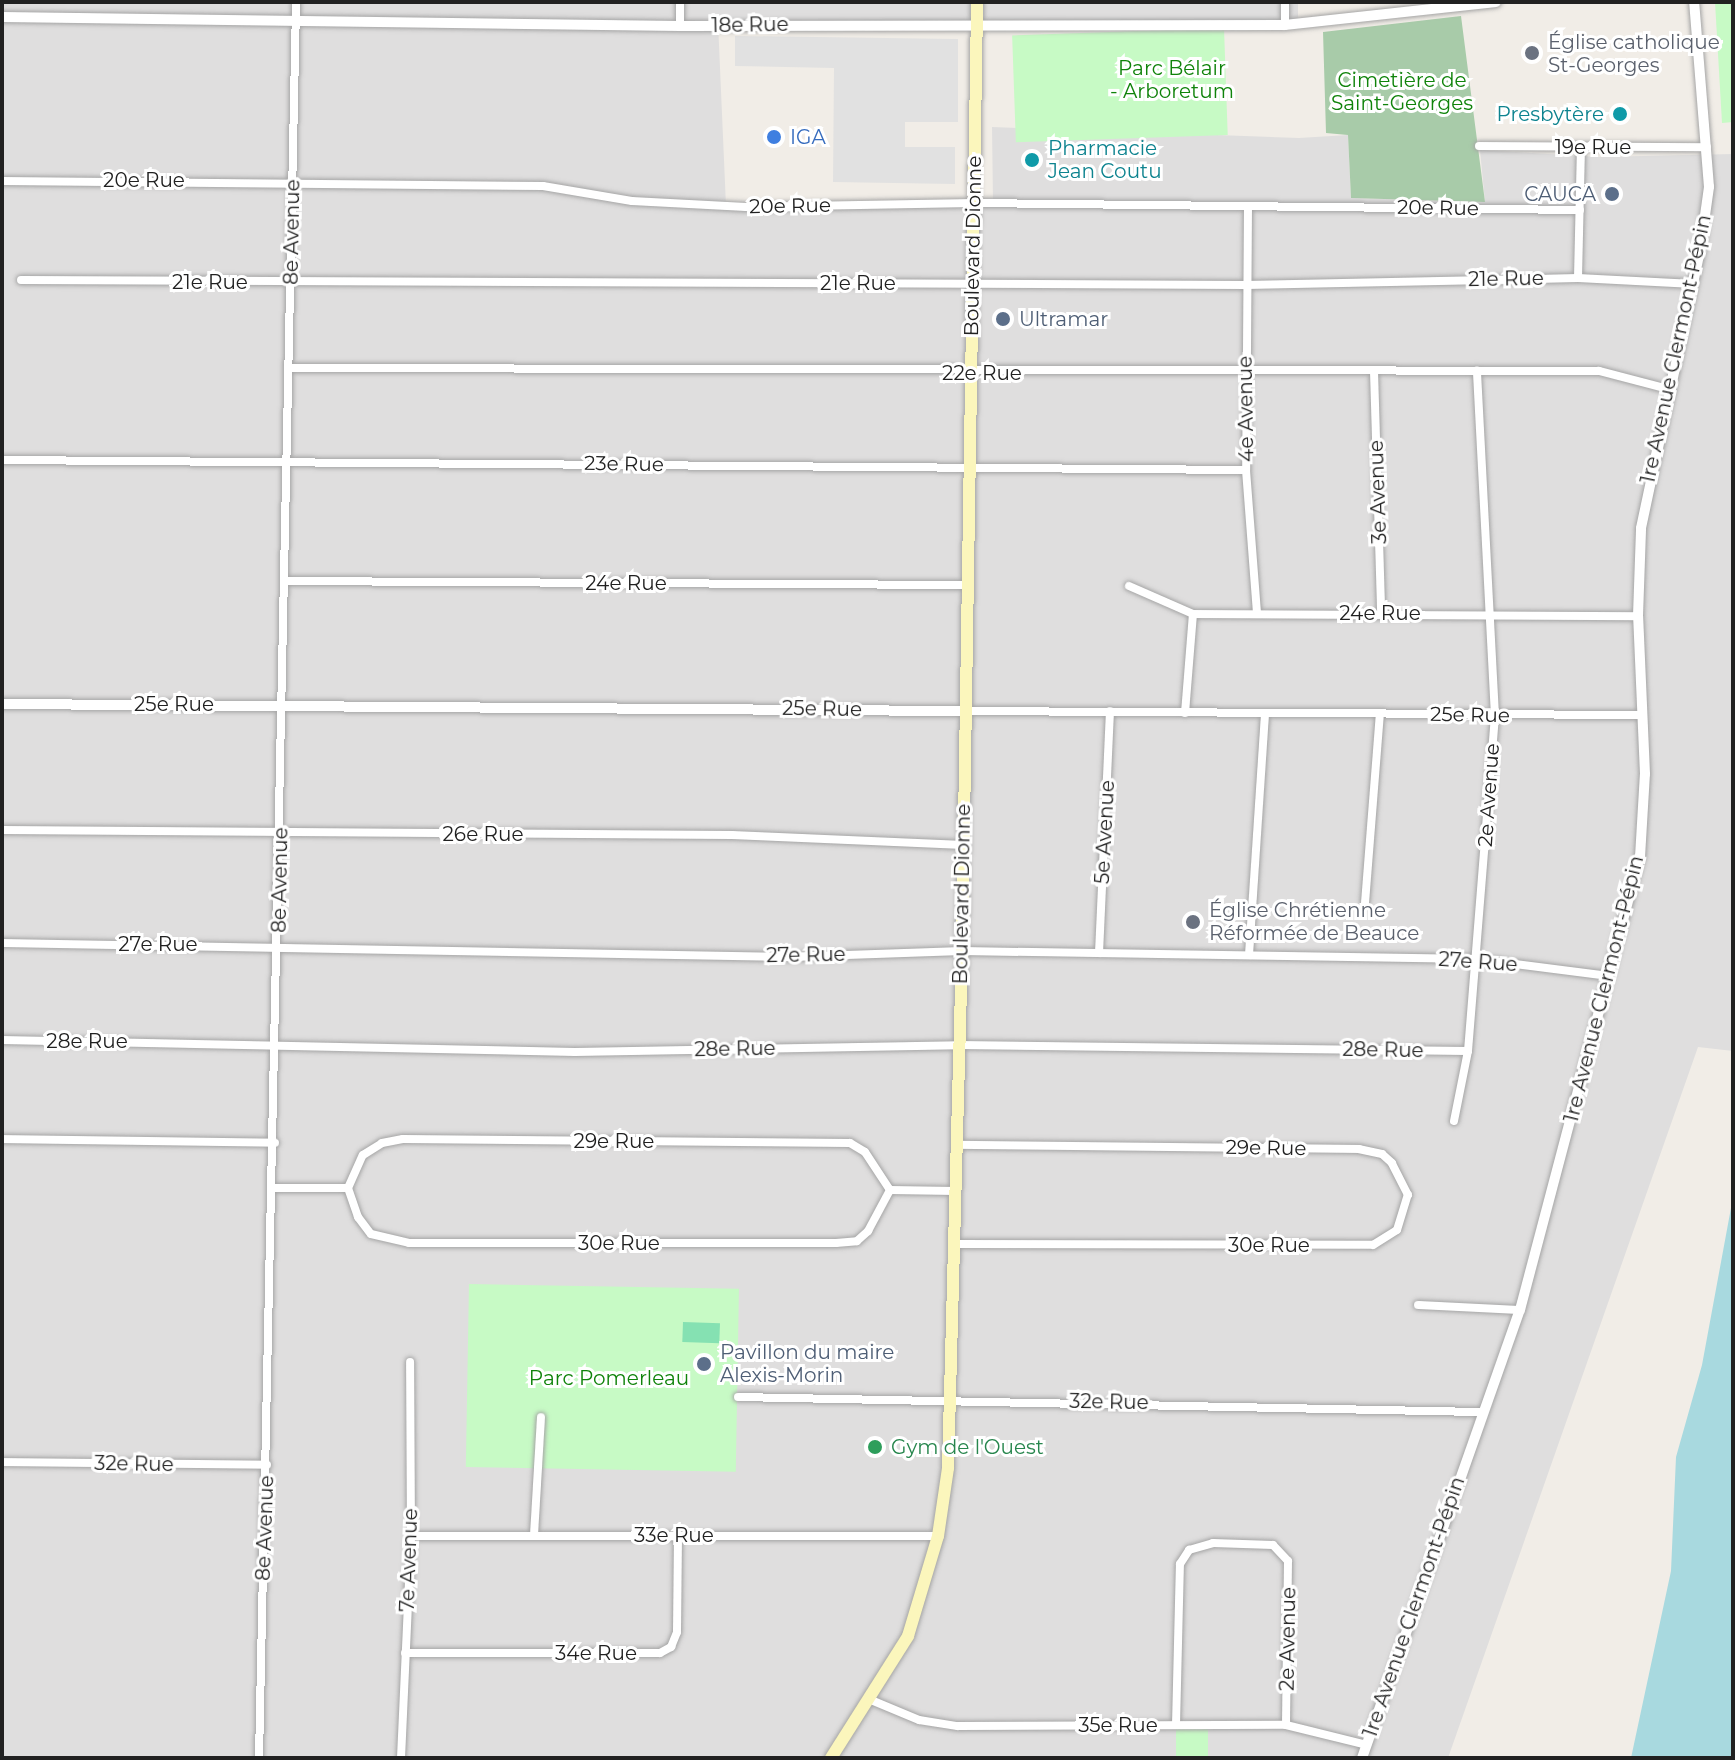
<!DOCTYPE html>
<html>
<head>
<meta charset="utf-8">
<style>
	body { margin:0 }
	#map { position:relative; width:1735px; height:1760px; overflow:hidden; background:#f1ede7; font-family:Montserrat,sans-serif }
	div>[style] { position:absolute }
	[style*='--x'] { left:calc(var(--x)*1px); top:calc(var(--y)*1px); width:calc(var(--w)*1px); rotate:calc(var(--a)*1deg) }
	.residential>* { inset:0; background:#dfdede }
	.cemetery>* { inset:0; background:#a8cba9 }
	.park>* { inset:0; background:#c7fac5; transform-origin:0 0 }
	.pitch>* { inset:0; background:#85e1b2; transform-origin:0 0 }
	.parking>* { inset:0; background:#e1e1e1 }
	.water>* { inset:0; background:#a8d9df }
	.roads { filter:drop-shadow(0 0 2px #a5a5a5) drop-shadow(0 0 2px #a5a5a5) }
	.minor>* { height:8px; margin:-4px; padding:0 4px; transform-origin:4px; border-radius:4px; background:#fff }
	.tertiary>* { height:10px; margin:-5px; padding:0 5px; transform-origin:5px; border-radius:5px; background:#fff }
	.secondary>* { height:12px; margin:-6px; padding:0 6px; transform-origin:6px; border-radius:6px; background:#fbf6bc }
	.dots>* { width:22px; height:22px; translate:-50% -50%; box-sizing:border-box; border:4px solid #fff; border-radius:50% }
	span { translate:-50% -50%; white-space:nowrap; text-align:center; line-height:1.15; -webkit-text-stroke:6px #fff; paint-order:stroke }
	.street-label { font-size:20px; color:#212121 }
	.worship-label { font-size:20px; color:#5b616d }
	.left { translate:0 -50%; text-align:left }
	.park-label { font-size:20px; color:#0f830a }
	.culture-label { font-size:20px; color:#0d838f }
	.right { translate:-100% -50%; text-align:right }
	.shop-label { font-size:20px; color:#366cbe }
	.service-label { font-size:20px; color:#4e5e75 }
	.leisure-label { font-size:20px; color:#27864d }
	.frame { position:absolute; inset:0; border:4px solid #212121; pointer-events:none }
</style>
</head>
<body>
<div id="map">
	<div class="residential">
		<i style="clip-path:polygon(2px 2px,1298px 2px,1298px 29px,718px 22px,726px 206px,993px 202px,992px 127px,1299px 138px,1348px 135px,1351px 198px,1485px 202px,1480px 150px,1598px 157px,1733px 154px,1733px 1051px,1698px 1047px,1448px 1758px,2px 1758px)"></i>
	</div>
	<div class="cemetery">
		<i style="clip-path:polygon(1461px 16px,1485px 202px,1351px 198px,1348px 135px,1326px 133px,1323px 32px)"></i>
	</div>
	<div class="park">
		<i style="clip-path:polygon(1715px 2px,1733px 2px,1733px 122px,1722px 123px)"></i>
		<i style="left:1224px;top:28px;width:107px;height:212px;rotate:88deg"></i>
		<i style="left:469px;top:1284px;width:270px;height:183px;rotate:1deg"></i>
		<i style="left:1176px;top:1725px;width:32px;height:33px"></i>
	</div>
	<div class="pitch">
		<i style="left:683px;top:1322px;width:37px;height:20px;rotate:2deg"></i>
	</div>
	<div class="parking">
		<i style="clip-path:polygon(735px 36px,958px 39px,958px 122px,905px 122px,905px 147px,955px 147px,955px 184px,833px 182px,834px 68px,735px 66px)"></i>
	</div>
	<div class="water">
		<i style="clip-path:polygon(1733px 1197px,1733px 1750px,1731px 1758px,1631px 1758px,1671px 1571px,1676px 1457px,1702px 1365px)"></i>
	</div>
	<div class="roads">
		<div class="minor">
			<i style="--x:680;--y:2;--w:24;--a:90"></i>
			<i style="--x:1285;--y:2;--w:23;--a:90"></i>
			<i style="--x:1479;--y:146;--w:228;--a:0.3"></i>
			<i style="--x:2;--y:181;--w:541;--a:0.53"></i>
			<i style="--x:543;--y:186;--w:90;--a:9.6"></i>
			<i style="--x:632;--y:201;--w:114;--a:3"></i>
			<i style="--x:746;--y:207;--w:227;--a:-1"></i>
			<i style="--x:973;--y:203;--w:607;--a:0.66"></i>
			<i style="--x:1248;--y:206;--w:264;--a:90.4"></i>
			<i style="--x:1246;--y:470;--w:143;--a:85.6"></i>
			<i style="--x:1578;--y:278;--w:130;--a:-88.7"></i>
			<i style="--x:21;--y:280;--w:1225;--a:0.23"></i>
			<i style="--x:1246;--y:285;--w:332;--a:-1.2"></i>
			<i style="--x:1578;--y:278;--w:116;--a:3"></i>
			<i style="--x:290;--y:368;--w:1309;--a:0.13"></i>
			<i style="--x:1599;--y:371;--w:75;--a:14.6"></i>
			<i style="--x:1374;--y:371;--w:242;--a:88.3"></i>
			<i style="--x:2;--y:460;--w:1244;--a:0.46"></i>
			<i style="--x:286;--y:581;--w:680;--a:0.34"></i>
			<i style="--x:1129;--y:586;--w:70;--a:23.6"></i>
			<i style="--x:1193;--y:614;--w:445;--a:0.3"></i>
			<i style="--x:963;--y:711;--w:679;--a:0.34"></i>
			<i style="--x:1185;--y:713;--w:99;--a:-85.4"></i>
			<i style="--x:2;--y:830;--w:730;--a:0.39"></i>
			<i style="--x:732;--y:835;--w:232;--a:2.5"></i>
			<i style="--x:1365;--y:903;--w:190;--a:-85.5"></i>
			<i style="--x:2;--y:943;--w:787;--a:1.02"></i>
			<i style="--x:789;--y:957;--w:173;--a:-2"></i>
			<i style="--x:962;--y:951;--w:514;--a:0.89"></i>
			<i style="--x:1476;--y:959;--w:134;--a:7.3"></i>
			<i style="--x:1099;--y:953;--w:242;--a:-87.4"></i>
			<i style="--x:1249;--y:955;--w:242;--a:-86.2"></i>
			<i style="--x:2;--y:1040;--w:573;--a:1.2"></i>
			<i style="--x:575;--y:1052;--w:384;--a:-1"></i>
			<i style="--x:959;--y:1045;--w:509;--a:0.68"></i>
			<i style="--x:1454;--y:1121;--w:71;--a:-78.7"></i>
			<i style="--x:1468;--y:1051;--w:336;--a:-85.4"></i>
			<i style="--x:1495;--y:716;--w:346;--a:-93"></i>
			<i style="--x:2;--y:1139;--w:273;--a:0.8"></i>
			<i style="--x:274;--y:1188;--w:74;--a:0"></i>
			<i style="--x:348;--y:1188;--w:36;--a:-66"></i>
			<i style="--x:363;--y:1155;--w:22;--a:-32"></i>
			<i style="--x:382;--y:1143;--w:21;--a:-11"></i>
			<i style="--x:403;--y:1139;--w:447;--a:0.5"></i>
			<i style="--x:850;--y:1143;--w:17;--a:31"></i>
			<i style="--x:865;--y:1152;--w:45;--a:56.7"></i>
			<i style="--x:890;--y:1190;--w:66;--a:0.9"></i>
			<i style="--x:348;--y:1188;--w:31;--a:71"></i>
			<i style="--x:358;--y:1217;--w:21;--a:53"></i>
			<i style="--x:371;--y:1234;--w:39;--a:13"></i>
			<i style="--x:409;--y:1243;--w:427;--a:0"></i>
			<i style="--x:836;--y:1243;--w:21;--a:-5"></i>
			<i style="--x:857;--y:1241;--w:15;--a:-42"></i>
			<i style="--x:868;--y:1231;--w:47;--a:-61.8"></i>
			<i style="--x:955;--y:1244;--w:418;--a:0.1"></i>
			<i style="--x:1373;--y:1245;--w:28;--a:-32"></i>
			<i style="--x:1397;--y:1230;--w:37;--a:-73"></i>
			<i style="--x:1408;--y:1195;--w:36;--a:-117"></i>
			<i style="--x:1392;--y:1163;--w:13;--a:-138"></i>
			<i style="--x:1382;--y:1154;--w:24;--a:-168"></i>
			<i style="--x:1359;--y:1149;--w:403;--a:-179.4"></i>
			<i style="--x:1418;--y:1305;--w:102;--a:2.8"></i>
			<i style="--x:738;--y:1397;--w:742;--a:1.16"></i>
			<i style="--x:2;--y:1462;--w:265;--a:0.6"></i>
			<i style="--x:534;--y:1535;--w:118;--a:-86.6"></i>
			<i style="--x:411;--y:1536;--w:527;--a:0"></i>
			<i style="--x:405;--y:1653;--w:255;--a:0"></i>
			<i style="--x:660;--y:1653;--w:13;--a:-29"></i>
			<i style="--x:671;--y:1647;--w:16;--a:-68"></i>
			<i style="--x:677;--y:1632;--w:97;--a:-89.4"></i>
			<i style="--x:871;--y:1700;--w:52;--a:22.6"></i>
			<i style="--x:919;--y:1720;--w:39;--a:9"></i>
			<i style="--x:958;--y:1726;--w:328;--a:-0.2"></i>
			<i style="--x:1286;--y:1725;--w:83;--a:13.9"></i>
			<i style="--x:1176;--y:1725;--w:161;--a:-88.6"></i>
			<i style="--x:1180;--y:1564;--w:17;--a:-57"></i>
			<i style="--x:1189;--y:1550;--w:25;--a:-16"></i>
			<i style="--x:1213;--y:1543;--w:60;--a:1.9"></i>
			<i style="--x:1273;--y:1545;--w:22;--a:47"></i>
			<i style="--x:1288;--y:1561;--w:164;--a:90.7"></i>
			<i style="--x:259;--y:1758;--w:1756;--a:-88.79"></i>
			<i style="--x:401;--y:1758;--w:222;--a:-87.4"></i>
			<i style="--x:411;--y:1536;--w:174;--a:-90.3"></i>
		</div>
		<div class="tertiary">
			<i style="--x:2;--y:17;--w:678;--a:0.76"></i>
			<i style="--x:680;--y:26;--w:605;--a:-0.09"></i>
			<i style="--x:1285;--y:25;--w:212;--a:-6.2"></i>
			<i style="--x:2;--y:704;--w:961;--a:0.42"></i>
			<i style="--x:1362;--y:1758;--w:475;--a:-70.6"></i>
			<i style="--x:1520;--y:1310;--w:469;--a:-75.2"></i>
			<i style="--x:1640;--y:857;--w:83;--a:-86.6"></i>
			<i style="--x:1645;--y:774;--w:158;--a:-92.5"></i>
			<i style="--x:1638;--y:616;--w:88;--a:-88"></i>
			<i style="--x:1641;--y:528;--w:283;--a:-78"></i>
			<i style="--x:1700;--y:251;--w:65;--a:-82"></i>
			<i style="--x:1709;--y:187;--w:186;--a:-94.6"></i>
		</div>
		<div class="secondary">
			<i style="--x:831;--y:1758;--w:144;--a:-57.7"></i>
			<i style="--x:908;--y:1636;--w:104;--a:-73.3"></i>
			<i style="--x:938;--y:1536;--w:69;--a:-81.6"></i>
			<i style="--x:948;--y:1468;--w:517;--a:-88.45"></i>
			<i style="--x:962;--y:951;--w:949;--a:-89.09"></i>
		</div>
	</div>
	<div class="dots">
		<i style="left:1532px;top:53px;background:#6b7280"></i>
		<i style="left:1620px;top:114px;background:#0f9aa8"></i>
		<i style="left:774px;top:137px;background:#3f7fe0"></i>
		<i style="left:1032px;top:160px;background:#0f9aa8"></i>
		<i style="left:1612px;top:194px;background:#5c6f8a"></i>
		<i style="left:1003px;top:319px;background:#5c6f8a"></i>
		<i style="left:1193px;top:922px;background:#6b7280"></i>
		<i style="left:704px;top:1364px;background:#5c6f8a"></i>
		<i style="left:875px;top:1447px;background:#2e9e5b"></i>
	</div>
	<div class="street-label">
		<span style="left:750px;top:25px;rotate:-1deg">18e Rue</span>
		<span style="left:1593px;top:147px">19e Rue</span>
		<span style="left:144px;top:180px">20e Rue</span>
		<span style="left:790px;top:206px;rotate:-1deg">20e Rue</span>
		<span style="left:1438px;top:208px;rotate:1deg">20e Rue</span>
		<span style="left:292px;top:232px;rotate:-89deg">8e Avenue</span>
		<span style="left:973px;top:246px;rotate:-89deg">Boulevard Dionne</span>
		<span style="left:1506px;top:279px;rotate:-1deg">21e Rue</span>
		<span style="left:210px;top:282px">21e Rue</span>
		<span style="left:858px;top:283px">21e Rue</span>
		<span style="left:1676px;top:349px;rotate:-78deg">1re Avenue Clermont-Pépin</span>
		<span style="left:982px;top:373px">22e Rue</span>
		<span style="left:1246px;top:409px;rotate:-91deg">4e Avenue</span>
		<span style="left:624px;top:464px;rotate:1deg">23e Rue</span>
		<span style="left:1378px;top:492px;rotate:-92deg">3e Avenue</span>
		<span style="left:626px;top:583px">24e Rue</span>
		<span style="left:1380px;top:613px">24e Rue</span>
		<span style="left:174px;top:704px">25e Rue</span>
		<span style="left:822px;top:709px;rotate:1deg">25e Rue</span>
		<span style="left:1470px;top:715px;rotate:1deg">25e Rue</span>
		<span style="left:1489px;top:795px;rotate:-86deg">2e Avenue</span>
		<span style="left:1105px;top:832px;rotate:-87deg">5e Avenue</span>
		<span style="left:483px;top:834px">26e Rue</span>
		<span style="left:280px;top:880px;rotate:-89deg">8e Avenue</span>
		<span style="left:962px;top:894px;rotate:-89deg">Boulevard Dionne</span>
		<span style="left:158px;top:944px">27e Rue</span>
		<span style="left:806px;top:955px;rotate:-1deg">27e Rue</span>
		<span style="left:1478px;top:962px;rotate:4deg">27e Rue</span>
		<span style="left:1604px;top:989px;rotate:-76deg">1re Avenue Clermont-Pépin</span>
		<span style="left:87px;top:1041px">28e Rue</span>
		<span style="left:735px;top:1049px;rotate:-1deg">28e Rue</span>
		<span style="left:1383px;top:1050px;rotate:1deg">28e Rue</span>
		<span style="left:614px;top:1141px">29e Rue</span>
		<span style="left:1266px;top:1148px;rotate:1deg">29e Rue</span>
		<span style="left:619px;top:1243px">30e Rue</span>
		<span style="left:1269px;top:1245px">30e Rue</span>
		<span style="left:1109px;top:1402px;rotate:1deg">32e Rue</span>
		<span style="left:134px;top:1464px;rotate:1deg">32e Rue</span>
		<span style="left:265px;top:1528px;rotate:-88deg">8e Avenue</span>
		<span style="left:674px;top:1535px">33e Rue</span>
		<span style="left:409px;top:1560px;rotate:-88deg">7e Avenue</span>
		<span style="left:1414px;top:1607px;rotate:-71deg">1re Avenue Clermont-Pépin</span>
		<span style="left:1288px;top:1639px;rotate:-89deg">2e Avenue</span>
		<span style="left:596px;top:1653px">34e Rue</span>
		<span style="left:1118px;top:1725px">35e Rue</span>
	</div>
	<div class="worship-label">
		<span class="left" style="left:1548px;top:54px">Église catholique<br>St-Georges</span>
		<span class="left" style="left:1209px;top:922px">Église Chrétienne<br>Réformée de Beauce</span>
	</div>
	<div class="park-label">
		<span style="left:1172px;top:80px">Parc Bélair<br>- Arboretum</span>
		<span style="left:1402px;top:92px">Cimetière de<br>Saint-Georges</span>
		<span style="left:609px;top:1378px">Parc Pomerleau</span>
	</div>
	<div class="culture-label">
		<span class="right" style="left:1604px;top:114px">Presbytère</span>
		<span class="left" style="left:1048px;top:160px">Pharmacie<br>Jean Coutu</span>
	</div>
	<div class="shop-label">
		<span class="left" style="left:790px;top:137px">IGA</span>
	</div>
	<div class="service-label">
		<span class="right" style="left:1596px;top:194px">CAUCA</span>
		<span class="left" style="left:1019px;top:319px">Ultramar</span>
		<span class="left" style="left:720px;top:1364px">Pavillon du maire<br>Alexis-Morin</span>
	</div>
	<div class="leisure-label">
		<span class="left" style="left:891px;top:1447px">Gym de l'Ouest</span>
	</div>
	<div class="frame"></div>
</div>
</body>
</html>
